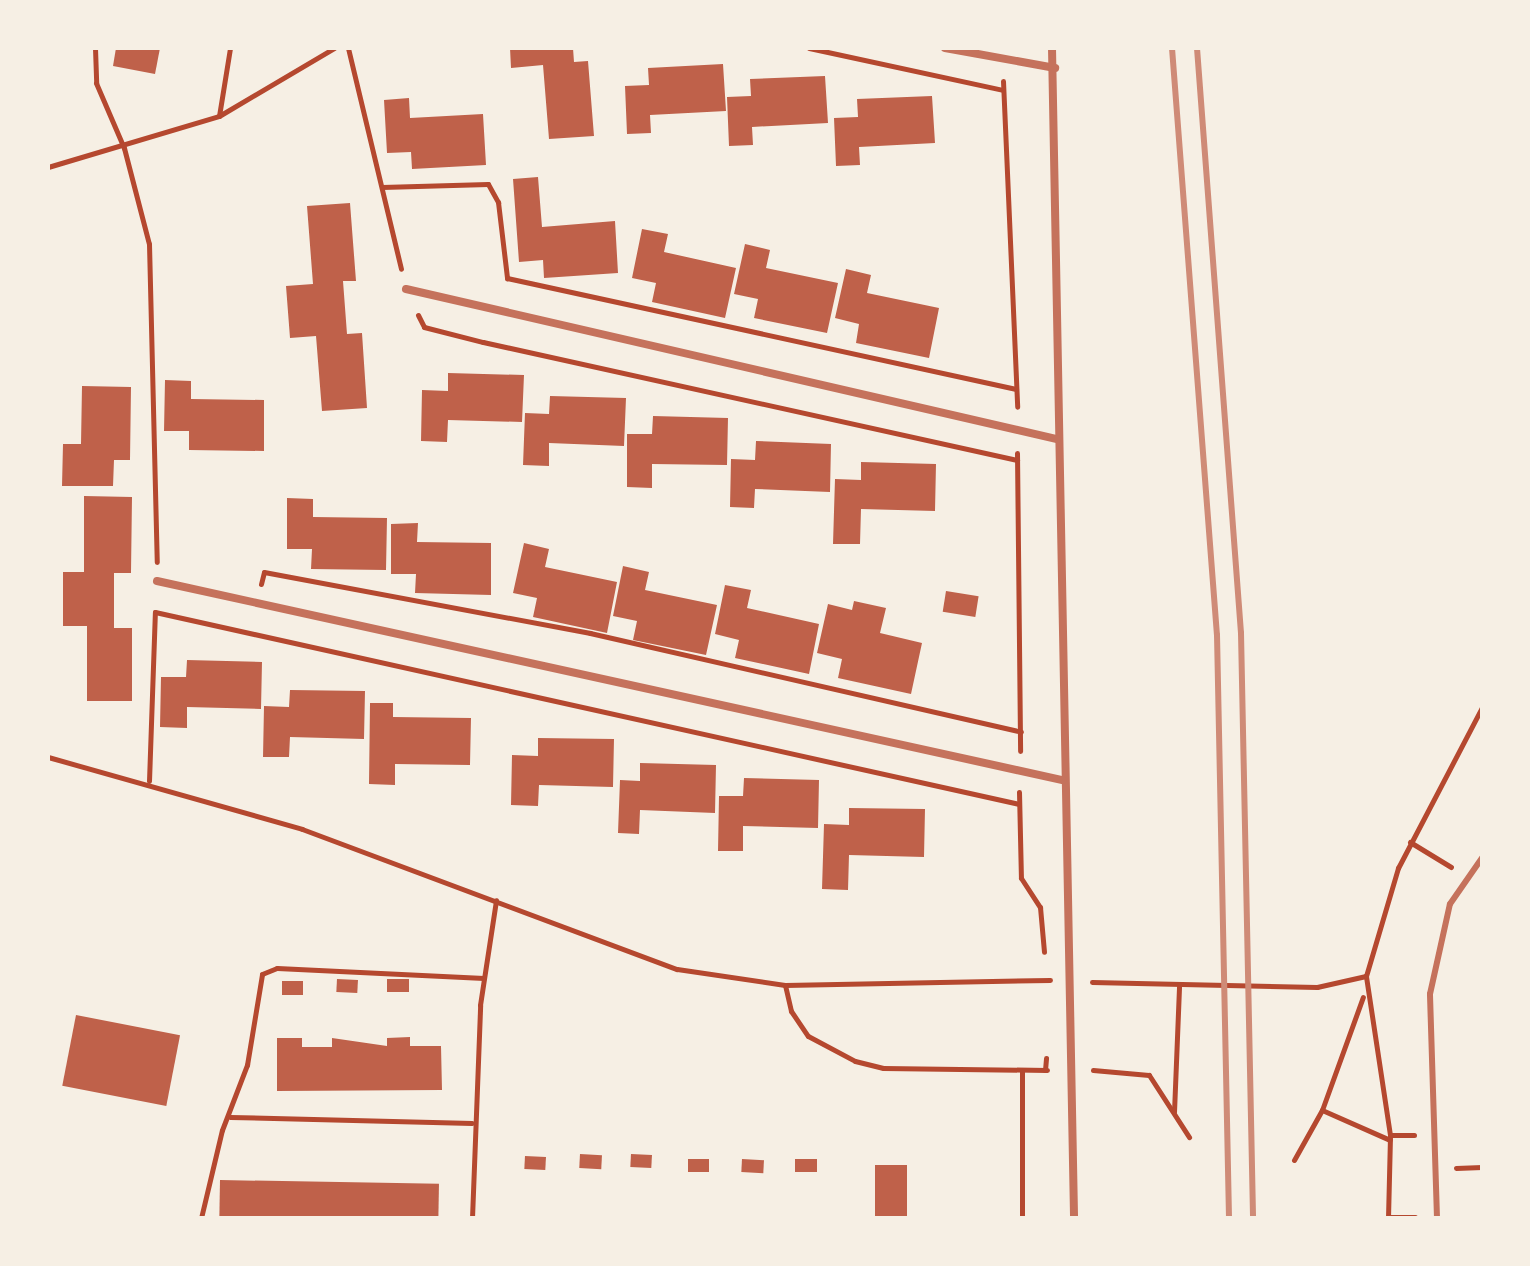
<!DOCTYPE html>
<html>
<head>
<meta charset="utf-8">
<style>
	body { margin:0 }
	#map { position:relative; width:1530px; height:1266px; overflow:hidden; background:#f6efe4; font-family:"Titillium Web",sans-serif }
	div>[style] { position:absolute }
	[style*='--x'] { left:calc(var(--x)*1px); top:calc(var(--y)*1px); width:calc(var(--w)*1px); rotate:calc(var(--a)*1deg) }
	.building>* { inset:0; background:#bf614a; transform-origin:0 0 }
	.path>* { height:5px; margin:-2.5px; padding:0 2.5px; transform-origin:2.5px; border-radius:2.5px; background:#b5482f }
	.service>* { height:6px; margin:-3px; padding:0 3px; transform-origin:3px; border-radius:3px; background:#c5725c }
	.minor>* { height:8px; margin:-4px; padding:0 4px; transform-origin:4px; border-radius:4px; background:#c5725c }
	.rail>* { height:6px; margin:-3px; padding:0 3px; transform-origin:3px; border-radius:3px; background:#cf8b77 }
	span { translate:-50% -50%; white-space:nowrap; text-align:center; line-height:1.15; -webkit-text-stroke:6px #f6efe4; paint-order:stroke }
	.frame { position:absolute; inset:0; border:50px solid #f6efe4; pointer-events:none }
</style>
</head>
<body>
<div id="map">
	<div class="building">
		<i style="clip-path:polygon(116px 48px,160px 48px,155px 74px,113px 66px)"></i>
		<i style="clip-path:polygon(510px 48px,573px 48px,574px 62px,588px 61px,594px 136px,549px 139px,543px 65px,511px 68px)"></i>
		<i style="clip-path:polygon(723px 64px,726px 111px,650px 115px,651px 133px,627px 134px,625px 86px,649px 85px,648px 68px)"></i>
		<i style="clip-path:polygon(825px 76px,828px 123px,752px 127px,753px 145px,729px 146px,727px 97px,751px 96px,750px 79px)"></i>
		<i style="clip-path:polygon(932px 96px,935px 143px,859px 147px,860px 165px,836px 166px,834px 118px,858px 117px,857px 99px)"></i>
		<i style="clip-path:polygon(409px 98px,410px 118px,483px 114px,486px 165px,412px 169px,411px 152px,387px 153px,384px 100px)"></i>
		<i style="clip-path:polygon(538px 177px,542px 227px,615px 221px,618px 273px,544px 278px,543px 260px,519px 262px,513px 179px)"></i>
		<i style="clip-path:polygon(350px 203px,356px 281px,343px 281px,347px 334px,362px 333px,367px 408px,322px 411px,316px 336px,290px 338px,286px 286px,313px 284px,307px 206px)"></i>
		<i style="clip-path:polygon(642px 229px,668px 234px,664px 252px,736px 268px,725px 318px,652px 302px,656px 283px,632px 278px)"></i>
		<i style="clip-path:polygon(745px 244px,770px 250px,766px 268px,838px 283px,827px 333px,754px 318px,758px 299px,734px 294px)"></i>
		<i style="clip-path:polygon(846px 269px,871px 275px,867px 293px,939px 308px,929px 358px,856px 343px,859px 324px,835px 318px)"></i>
		<i style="clip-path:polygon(448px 373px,524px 375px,522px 422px,448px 420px,447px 442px,421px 441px,422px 390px,448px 391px)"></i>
		<i style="clip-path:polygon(165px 380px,191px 381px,191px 399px,264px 400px,264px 451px,189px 450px,189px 431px,164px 431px)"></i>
		<i style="clip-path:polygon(82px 386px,131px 387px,130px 460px,114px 460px,113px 486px,62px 486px,63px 444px,81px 444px)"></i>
		<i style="clip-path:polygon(550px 396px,626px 398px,624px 446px,549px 443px,549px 466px,523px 465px,525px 413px,549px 414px)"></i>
		<i style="clip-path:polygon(653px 416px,728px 418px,727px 465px,652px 464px,652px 488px,627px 487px,627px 434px,652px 434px)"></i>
		<i style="clip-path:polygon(756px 441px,831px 444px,830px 492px,755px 489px,754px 508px,730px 507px,731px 459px,755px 460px)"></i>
		<i style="clip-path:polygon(861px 462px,936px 464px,935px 511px,861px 509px,860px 544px,833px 544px,835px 479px,861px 480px)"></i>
		<i style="clip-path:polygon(84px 496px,132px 497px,131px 573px,114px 573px,114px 628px,132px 628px,132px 701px,87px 701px,87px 626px,63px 626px,63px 572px,84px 572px)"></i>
		<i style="clip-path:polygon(287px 498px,313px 499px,313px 517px,387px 518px,386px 570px,311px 569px,312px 549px,287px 549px)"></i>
		<i style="clip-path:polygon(418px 523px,417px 542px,491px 543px,491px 595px,415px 593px,416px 574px,391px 574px,391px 524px)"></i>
		<i style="clip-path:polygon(524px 543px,549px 549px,545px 567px,617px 582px,607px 633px,533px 617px,537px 598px,513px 593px)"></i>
		<i style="clip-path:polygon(623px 566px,649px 572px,645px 590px,717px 605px,706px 655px,633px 640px,637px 621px,613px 616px)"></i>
		<i style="clip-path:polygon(725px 585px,751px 590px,747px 608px,819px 624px,809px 674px,735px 658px,739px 640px,715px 634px)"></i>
		<i style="left:946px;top:591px;width:33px;height:21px;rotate:9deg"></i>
		<i style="clip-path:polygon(854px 601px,886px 608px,880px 633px,922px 643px,911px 694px,838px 678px,842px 659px,817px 653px,828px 604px,852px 610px)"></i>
		<i style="clip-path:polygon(187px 660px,262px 662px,261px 709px,187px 707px,187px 728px,160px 727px,161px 677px,186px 677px)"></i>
		<i style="clip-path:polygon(290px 690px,365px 691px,364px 739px,290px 737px,289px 757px,263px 757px,264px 706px,289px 707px)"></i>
		<i style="clip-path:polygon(370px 703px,393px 703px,393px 717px,471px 718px,470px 765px,395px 764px,395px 785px,369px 784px)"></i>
		<i style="clip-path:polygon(538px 738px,614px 739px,613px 787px,539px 785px,538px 806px,511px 805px,512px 755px,538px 756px)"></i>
		<i style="clip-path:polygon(640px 763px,716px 765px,715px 813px,640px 810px,639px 834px,618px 833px,620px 780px,640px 781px)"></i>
		<i style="clip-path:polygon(744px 778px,819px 780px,818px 828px,743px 826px,743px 851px,718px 851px,719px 796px,743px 796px)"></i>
		<i style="clip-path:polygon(849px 808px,925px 809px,924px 857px,849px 855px,848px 890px,822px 889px,824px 824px,849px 825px)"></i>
		<i style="left:337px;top:979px;width:21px;height:13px;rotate:3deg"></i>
		<i style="left:387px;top:979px;width:22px;height:13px"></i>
		<i style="left:282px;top:981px;width:21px;height:14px"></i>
		<i style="left:76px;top:1015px;width:106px;height:72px;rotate:11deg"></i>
		<i style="clip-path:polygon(410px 1037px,410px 1046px,441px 1046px,442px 1090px,277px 1091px,277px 1038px,302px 1038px,302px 1047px,332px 1047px,332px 1038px,387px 1046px,387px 1038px)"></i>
		<i style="left:580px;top:1154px;width:22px;height:14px;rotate:3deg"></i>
		<i style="left:631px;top:1154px;width:21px;height:13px;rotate:3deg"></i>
		<i style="left:525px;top:1156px;width:21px;height:13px;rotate:3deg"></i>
		<i style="left:688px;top:1159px;width:21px;height:13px"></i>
		<i style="left:742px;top:1159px;width:22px;height:13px;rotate:3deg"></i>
		<i style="left:795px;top:1159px;width:22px;height:13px"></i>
		<i style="left:907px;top:1165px;width:53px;height:32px;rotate:90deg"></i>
		<i style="left:220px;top:1180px;width:219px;height:38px;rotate:1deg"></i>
	</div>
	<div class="path">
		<i style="--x:95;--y:48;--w:35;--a:88"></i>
		<i style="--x:96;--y:83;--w:71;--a:66.7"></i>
		<i style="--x:124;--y:148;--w:99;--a:75.4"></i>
		<i style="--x:149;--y:244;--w:318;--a:88.6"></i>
		<i style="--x:348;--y:48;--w:227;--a:76.5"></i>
		<i style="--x:809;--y:48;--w:198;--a:12.2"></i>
		<i style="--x:1003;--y:81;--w:326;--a:87.5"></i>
		<i style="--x:219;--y:116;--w:69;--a:-80.8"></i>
		<i style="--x:48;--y:167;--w:178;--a:-16.6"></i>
		<i style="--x:219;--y:116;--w:134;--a:-30.6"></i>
		<i style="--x:382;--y:187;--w:106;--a:-1.6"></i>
		<i style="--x:488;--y:184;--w:21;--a:61"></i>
		<i style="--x:498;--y:202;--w:77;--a:83.2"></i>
		<i style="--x:507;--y:278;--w:521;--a:12.3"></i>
		<i style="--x:418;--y:315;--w:13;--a:63"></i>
		<i style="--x:424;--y:327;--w:61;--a:14.3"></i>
		<i style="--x:483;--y:342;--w:547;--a:12.46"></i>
		<i style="--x:1017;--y:453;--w:298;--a:89.4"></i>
		<i style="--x:261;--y:584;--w:12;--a:-76"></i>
		<i style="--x:264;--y:572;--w:332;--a:10.6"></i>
		<i style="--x:590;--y:633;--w:442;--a:12.9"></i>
		<i style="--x:155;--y:612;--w:885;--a:12.53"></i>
		<i style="--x:48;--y:757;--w:264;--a:15.8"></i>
		<i style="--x:302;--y:829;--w:400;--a:20.5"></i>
		<i style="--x:677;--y:969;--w:109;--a:8.4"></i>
		<i style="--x:785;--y:985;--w:265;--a:-1.1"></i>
		<i style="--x:149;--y:781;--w:169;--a:-88"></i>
		<i style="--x:1019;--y:792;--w:86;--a:88.7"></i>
		<i style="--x:1021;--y:878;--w:35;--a:57"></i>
		<i style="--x:1040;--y:907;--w:45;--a:84.9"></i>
		<i style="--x:1410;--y:842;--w:48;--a:31.4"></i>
		<i style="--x:1092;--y:982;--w:225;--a:1.3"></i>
		<i style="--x:1317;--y:987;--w:50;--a:-12.7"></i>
		<i style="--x:785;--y:985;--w:27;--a:77"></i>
		<i style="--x:791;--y:1011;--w:30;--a:56"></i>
		<i style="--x:808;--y:1036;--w:53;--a:28"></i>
		<i style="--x:855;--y:1061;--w:29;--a:14"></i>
		<i style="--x:883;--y:1068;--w:164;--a:0.7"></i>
		<i style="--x:1045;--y:1070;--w:12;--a:-85"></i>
		<i style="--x:1093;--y:1070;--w:56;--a:5.1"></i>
		<i style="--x:1149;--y:1075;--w:74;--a:57.2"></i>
		<i style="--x:1022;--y:1071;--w:147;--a:90"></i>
		<i style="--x:1322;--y:1110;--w:74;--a:23.8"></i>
		<i style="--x:1174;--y:1112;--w:127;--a:-87.7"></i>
		<i style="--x:230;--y:1117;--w:242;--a:1.4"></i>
		<i style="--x:1390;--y:1135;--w:24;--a:0"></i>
		<i style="--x:1294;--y:1160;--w:57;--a:-60.8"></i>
		<i style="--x:1322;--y:1110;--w:120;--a:-70.1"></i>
		<i style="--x:1456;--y:1168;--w:26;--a:-2"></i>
		<i style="--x:1388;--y:1217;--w:27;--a:0"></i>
		<i style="--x:201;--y:1218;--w:90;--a:-76.6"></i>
		<i style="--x:222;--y:1130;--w:70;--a:-69"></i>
		<i style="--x:247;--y:1065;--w:92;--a:-80.6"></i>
		<i style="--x:262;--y:974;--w:16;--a:-22"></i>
		<i style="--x:277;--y:968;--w:207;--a:2.8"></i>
		<i style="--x:472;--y:1218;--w:213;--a:-87.8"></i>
		<i style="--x:480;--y:1005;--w:106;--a:-81.3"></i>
		<i style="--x:1388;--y:1218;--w:83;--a:-88.6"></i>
		<i style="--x:1390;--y:1135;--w:161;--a:-98.6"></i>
		<i style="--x:1366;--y:976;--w:113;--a:-73.5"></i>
		<i style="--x:1398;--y:868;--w:182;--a:-62.4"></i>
	</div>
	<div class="service">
		<i style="--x:1437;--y:1218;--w:224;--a:-91.8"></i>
		<i style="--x:1430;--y:994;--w:92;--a:-77.5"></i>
		<i style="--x:1450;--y:904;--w:56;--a:-55.2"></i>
	</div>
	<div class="minor">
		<i style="--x:945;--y:48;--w:112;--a:10.3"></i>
		<i style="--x:1052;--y:48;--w:1170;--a:88.92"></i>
		<i style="--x:406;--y:289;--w:668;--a:12.98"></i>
		<i style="--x:157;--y:581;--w:927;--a:12.4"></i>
	</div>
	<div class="rail">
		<i style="--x:1172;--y:48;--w:589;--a:85.62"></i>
		<i style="--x:1217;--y:635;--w:583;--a:88.82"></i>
		<i style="--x:1197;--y:48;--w:587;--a:85.7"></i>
		<i style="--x:1241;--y:633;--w:585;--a:88.82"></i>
	</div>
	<div class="frame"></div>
</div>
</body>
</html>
